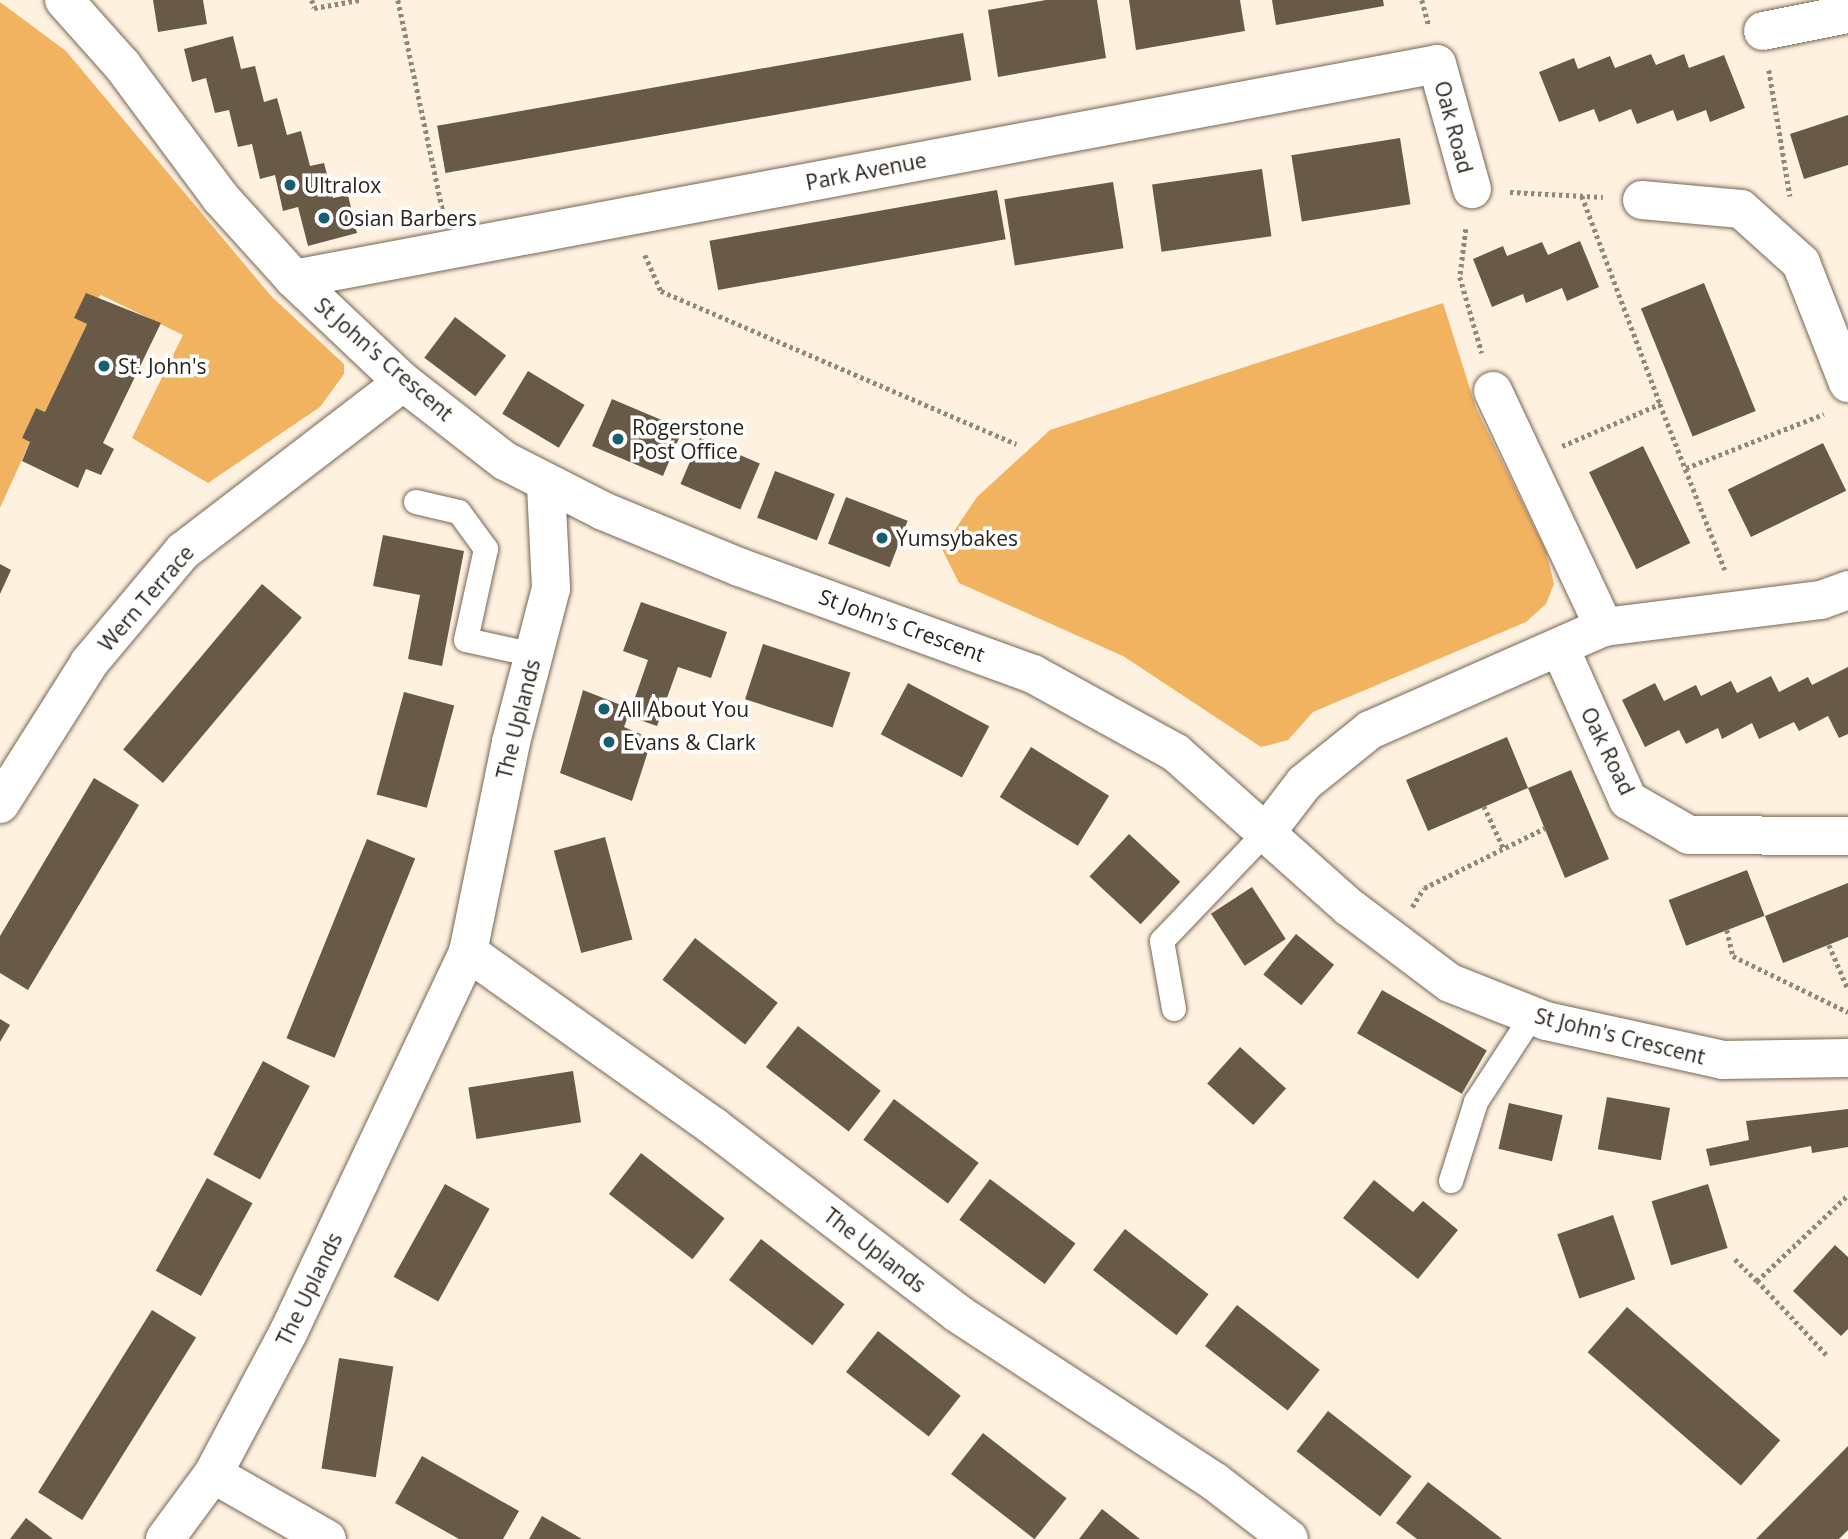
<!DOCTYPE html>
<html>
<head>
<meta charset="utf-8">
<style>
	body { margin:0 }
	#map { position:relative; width:1848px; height:1539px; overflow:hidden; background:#fff1e0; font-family:"Open Sans",sans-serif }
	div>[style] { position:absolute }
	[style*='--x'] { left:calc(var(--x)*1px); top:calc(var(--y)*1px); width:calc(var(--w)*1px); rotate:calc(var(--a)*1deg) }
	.green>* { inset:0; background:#f1b360 }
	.building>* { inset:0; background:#695a47; transform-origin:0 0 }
	.path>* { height:4.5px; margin-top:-2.25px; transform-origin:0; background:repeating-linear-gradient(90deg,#91877b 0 3.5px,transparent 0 7px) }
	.roads { filter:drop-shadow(0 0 2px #766654) drop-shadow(0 0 2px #766654) }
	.service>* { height:24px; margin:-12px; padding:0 12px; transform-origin:12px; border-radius:12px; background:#fff }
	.minor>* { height:38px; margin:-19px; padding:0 19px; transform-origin:19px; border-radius:19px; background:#fff }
	.tertiary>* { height:38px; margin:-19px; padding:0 19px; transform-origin:19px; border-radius:19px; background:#fff }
	.dots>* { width:19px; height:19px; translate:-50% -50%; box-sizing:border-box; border:4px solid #fff; border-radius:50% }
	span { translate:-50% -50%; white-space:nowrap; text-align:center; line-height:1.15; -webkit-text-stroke:7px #fff; paint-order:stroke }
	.street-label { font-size:21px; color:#29231b }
	.poi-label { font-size:21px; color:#29231b }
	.left { translate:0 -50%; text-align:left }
</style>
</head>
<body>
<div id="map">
	<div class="green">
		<i style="clip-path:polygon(0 2px,66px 51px,271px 296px,344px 364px,344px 374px,320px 407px,208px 483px,132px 438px,183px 335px,101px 295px,74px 318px,87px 324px,45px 412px,36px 408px,22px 438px,30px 442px,0 508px)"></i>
		<i style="clip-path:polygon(1443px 303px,1476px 408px,1546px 551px,1554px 584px,1546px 604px,1526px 622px,1313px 712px,1288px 740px,1261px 747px,1123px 656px,959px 583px,942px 549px,977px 497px,1050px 430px)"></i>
	</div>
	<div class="building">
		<i style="clip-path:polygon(153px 0,203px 0,207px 24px,158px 32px)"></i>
		<i style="clip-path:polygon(1046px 0,1097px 0,1106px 58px,998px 77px,988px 10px)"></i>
		<i style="clip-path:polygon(1129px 0,1240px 0,1245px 31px,1136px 50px)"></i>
		<i style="clip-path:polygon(1272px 0,1383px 0,1384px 6px,1276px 25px)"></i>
		<i style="left:963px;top:33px;width:48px;height:534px;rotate:80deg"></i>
		<i style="clip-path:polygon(233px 36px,241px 69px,255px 66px,264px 102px,277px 98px,287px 135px,301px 131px,310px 166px,324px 163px,333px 198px,348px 195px,357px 233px,308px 246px,298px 207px,283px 211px,275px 175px,260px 179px,252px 144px,238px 147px,229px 110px,215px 113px,206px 78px,192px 82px,184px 49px)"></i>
		<i style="clip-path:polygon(1651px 54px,1656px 65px,1684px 54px,1689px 68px,1724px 55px,1745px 108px,1710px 122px,1706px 110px,1677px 121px,1673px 110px,1637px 124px,1631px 109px,1599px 122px,1594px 109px,1559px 122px,1539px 72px,1574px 58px,1578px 69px,1610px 56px,1615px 68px)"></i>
		<i style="clip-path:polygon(1848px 115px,1848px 165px,1804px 179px,1790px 134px)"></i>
		<i style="left:1400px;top:138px;width:67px;height:110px;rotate:81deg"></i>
		<i style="left:1262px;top:169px;width:68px;height:111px;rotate:82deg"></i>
		<i style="left:1113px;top:182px;width:67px;height:110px;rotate:81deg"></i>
		<i style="left:997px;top:190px;width:50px;height:292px;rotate:80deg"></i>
		<i style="clip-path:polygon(1580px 241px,1599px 287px,1567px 301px,1562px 288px,1526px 303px,1523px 294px,1492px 307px,1473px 259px,1503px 246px,1507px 256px,1542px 242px,1548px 255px)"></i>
		<i style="left:1704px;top:283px;width:138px;height:68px;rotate:68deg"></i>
		<i style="clip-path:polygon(86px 293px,161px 323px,103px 443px,114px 449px,101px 475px,86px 469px,78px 488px,22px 461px,30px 442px,22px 438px,36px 408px,45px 412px,87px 324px,74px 318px)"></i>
		<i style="left:455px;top:317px;width:64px;height:51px;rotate:37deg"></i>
		<i style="left:528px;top:371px;width:66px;height:50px;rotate:31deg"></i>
		<i style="left:612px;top:399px;width:77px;height:51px;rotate:23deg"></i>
		<i style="left:700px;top:438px;width:65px;height:50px;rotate:23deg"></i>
		<i style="left:1823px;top:443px;width:53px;height:106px;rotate:64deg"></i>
		<i style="left:1643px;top:446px;width:108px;height:60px;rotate:64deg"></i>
		<i style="left:775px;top:471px;width:64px;height:50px;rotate:21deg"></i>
		<i style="left:846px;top:497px;width:66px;height:50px;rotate:21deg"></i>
		<i style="clip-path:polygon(383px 535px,464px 551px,442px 666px,408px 659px,420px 595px,373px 586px)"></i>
		<i style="clip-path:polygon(0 564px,11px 570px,0 594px)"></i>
		<i style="left:262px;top:584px;width:52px;height:216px;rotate:40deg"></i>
		<i style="clip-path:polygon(641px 602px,727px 632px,711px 678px,678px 667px,657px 726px,628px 716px,624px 727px,652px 739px,632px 801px,560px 773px,583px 690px,631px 709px,648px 660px,623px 651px)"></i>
		<i style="left:763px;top:644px;width:92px;height:58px;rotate:18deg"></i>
		<i style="clip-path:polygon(1848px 667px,1848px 734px,1839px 738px,1828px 716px,1799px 731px,1794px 722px,1759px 739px,1752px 723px,1722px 739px,1718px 728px,1686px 744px,1679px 730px,1645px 747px,1622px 700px,1655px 683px,1664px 701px,1696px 685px,1701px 696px,1731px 681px,1737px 693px,1771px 676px,1779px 692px,1808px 677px,1812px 685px)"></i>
		<i style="left:908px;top:683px;width:92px;height:58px;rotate:28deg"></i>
		<i style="left:404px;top:692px;width:52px;height:106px;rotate:15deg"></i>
		<i style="clip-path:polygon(1507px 737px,1528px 788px,1571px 770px,1609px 859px,1565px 878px,1528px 788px,1428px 831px,1406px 780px)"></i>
		<i style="left:1031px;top:747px;width:92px;height:59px;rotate:32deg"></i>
		<i style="clip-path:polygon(94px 778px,139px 805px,28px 990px,0 973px,0 936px)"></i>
		<i style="left:1129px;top:834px;width:70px;height:58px;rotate:43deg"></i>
		<i style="left:605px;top:837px;width:106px;height:53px;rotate:75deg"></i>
		<i style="left:367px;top:839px;width:52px;height:215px;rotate:22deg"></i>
		<i style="left:1747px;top:870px;width:49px;height:84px;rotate:69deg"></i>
		<i style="clip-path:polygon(1848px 883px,1848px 937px,1783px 963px,1765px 916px)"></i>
		<i style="left:1252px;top:887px;width:62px;height:49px;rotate:57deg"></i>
		<i style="left:1296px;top:934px;width:49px;height:52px;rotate:39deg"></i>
		<i style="left:695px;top:938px;width:105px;height:53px;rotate:38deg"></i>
		<i style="left:1382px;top:990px;width:121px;height:50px;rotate:30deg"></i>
		<i style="clip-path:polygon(0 1019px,10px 1025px,0 1042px)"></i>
		<i style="left:798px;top:1026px;width:105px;height:52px;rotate:38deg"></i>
		<i style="left:1240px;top:1047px;width:62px;height:49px;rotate:42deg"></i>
		<i style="left:263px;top:1061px;width:53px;height:106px;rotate:28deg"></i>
		<i style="left:573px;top:1071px;width:52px;height:106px;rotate:81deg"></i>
		<i style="left:1607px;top:1097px;width:64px;height:53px;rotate:10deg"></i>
		<i style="left:894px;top:1099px;width:106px;height:51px;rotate:37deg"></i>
		<i style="left:1509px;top:1103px;width:55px;height:47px;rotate:13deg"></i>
		<i style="clip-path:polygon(1848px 1109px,1848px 1147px,1812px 1153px,1811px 1146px,1710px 1166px,1706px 1149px,1749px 1140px,1746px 1121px)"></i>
		<i style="left:641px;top:1153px;width:106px;height:52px;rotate:38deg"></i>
		<i style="left:207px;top:1178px;width:52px;height:106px;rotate:29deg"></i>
		<i style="left:990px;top:1179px;width:107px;height:51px;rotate:37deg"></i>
		<i style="clip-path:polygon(1374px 1180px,1413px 1212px,1423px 1201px,1458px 1230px,1418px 1279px,1343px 1218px)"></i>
		<i style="left:445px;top:1184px;width:51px;height:106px;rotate:29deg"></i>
		<i style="left:1708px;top:1184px;width:67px;height:59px;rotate:73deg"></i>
		<i style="left:1613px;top:1215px;width:68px;height:59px;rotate:71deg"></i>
		<i style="left:1125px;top:1229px;width:106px;height:52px;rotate:38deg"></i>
		<i style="left:761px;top:1239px;width:106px;height:52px;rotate:38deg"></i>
		<i style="clip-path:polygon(1835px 1245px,1848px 1257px,1848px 1329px,1841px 1336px,1793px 1291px)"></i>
		<i style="left:1237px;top:1305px;width:105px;height:52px;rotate:38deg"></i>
		<i style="left:1627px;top:1307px;width:203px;height:60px;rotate:41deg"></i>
		<i style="left:152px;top:1310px;width:52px;height:215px;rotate:32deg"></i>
		<i style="left:878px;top:1331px;width:105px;height:52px;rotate:38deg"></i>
		<i style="left:339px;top:1358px;width:55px;height:112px;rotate:9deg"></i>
		<i style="left:1328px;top:1411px;width:106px;height:51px;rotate:38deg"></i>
		<i style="left:983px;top:1433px;width:106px;height:52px;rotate:38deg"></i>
		<i style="clip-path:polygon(1848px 1446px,1848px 1530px,1839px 1539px,1756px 1539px)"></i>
		<i style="clip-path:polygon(422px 1456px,519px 1511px,503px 1539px,459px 1539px,395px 1503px)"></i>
		<i style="clip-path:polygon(1428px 1482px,1470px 1514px,1502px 1539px,1417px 1539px,1396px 1523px)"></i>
		<i style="clip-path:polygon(1102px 1509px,1140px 1539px,1079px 1539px)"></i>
		<i style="clip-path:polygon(542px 1516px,582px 1539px,529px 1539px)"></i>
		<i style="clip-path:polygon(26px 1518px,53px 1539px,10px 1539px)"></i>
	</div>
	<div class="path">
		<i style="--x:312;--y:0;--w:8;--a:76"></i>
		<i style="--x:314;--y:8;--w:46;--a:-10.1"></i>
		<i style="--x:398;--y:0;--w:216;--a:78"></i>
		<i style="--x:1422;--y:0;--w:27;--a:75"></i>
		<i style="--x:1769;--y:70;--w:128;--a:80.5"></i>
		<i style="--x:1510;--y:192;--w:93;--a:3.1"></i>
		<i style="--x:1582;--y:196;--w:222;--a:69.4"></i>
		<i style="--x:1466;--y:229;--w:48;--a:97.1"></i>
		<i style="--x:1460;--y:277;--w:79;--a:73.9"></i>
		<i style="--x:645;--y:255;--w:39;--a:66"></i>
		<i style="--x:661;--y:291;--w:387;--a:23.3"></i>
		<i style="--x:1562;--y:446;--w:107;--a:-23.2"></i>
		<i style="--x:1660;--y:404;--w:178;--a:68.6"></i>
		<i style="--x:1686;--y:468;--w:148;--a:-21.4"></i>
		<i style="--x:1484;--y:806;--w:47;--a:65.1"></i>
		<i style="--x:1412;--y:907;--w:22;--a:-58"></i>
		<i style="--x:1424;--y:888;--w:135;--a:-26.4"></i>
		<i style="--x:1727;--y:930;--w:27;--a:77"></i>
		<i style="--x:1733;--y:956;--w:128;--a:26"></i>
		<i style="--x:1829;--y:945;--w:48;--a:66.6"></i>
		<i style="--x:1735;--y:1259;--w:31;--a:45"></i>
		<i style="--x:1826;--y:1355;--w:101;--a:-133"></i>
		<i style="--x:1757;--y:1281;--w:125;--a:-43.4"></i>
	</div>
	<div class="roads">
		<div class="service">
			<i style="--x:416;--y:502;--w:44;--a:13.1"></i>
			<i style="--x:459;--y:512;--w:46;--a:53.9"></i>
			<i style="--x:486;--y:549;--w:93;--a:102.4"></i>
			<i style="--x:466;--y:640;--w:70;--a:12.4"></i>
			<i style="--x:1174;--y:1009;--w:69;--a:-100"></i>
			<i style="--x:1162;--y:941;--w:153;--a:-46.3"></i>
			<i style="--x:1451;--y:1181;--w:83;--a:-72.4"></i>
			<i style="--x:1476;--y:1102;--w:103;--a:-56.9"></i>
		</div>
		<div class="minor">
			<i style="--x:1763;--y:31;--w:87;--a:-11.3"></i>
			<i style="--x:1642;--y:200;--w:99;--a:5.2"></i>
			<i style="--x:1741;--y:209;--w:81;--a:42"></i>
			<i style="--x:1801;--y:263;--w:129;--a:68.6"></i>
			<i style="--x:294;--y:279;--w:1163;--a:-10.65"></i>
			<i style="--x:1437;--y:64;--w:130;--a:74.4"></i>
			<i style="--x:1493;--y:391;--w:261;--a:64.8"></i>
			<i style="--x:1560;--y:648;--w:167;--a:65.9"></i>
			<i style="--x:1628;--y:800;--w:70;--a:29.8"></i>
			<i style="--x:1689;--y:835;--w:159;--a:0.4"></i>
			<i style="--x:0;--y:804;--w:167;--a:-57.7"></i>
			<i style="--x:89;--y:663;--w:146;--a:-50"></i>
			<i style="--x:183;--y:551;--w:277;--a:-37.5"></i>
			<i style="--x:1268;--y:830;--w:59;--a:-52.5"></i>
			<i style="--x:1304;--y:783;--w:85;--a:-38.8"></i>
			<i style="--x:1370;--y:730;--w:256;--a:-23.8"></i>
			<i style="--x:1604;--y:627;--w:219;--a:-7.1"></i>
			<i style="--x:1821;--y:600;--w:29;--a:-20"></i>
			<i style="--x:468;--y:952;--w:302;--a:35.4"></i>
			<i style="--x:714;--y:1127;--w:306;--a:37.4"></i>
			<i style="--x:957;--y:1313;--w:308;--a:33.2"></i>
			<i style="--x:1215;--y:1482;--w:93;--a:37.6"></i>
			<i style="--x:213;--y:1474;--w:131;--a:29.7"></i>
			<i style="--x:165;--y:1539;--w:81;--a:-53.6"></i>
			<i style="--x:213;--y:1474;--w:162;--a:-62"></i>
			<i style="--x:289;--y:1331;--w:419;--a:-64.7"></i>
			<i style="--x:468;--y:952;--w:214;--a:-78.4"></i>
			<i style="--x:511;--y:742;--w:159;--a:-75.4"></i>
			<i style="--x:551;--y:588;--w:103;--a:-92.8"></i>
		</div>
		<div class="tertiary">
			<i style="--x:64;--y:0;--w:87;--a:48.3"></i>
			<i style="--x:122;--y:65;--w:164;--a:53.4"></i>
			<i style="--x:220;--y:197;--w:110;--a:47.9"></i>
			<i style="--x:294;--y:279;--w:150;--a:43.4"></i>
			<i style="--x:403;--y:382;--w:129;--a:37.8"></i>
			<i style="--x:505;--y:461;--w:110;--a:27"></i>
			<i style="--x:603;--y:511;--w:147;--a:22.4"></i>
			<i style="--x:739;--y:567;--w:313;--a:20"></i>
			<i style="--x:1033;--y:674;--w:163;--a:28.9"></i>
			<i style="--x:1176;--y:753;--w:232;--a:41.7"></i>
			<i style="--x:1349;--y:907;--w:126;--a:37"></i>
			<i style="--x:1450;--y:983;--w:103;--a:21.6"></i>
			<i style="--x:1546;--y:1021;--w:181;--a:12.4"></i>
			<i style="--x:1723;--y:1060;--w:125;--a:-0.9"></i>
		</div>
	</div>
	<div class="dots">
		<i style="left:290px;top:185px;background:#165f6e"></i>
		<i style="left:324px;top:218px;background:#165f6e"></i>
		<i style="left:104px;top:366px;background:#165f6e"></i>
		<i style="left:618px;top:439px;background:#165f6e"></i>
		<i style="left:882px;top:538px;background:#165f6e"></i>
		<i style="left:604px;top:709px;background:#165f6e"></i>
		<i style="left:609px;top:742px;background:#165f6e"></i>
	</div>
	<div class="street-label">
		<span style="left:1454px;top:127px;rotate:75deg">Oak Road</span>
		<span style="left:866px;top:171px;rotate:-11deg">Park Avenue</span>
		<span style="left:384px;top:359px;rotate:41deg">St John's Crescent</span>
		<span style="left:146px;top:598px;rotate:-49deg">Wern Terrace</span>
		<span style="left:902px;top:625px;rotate:20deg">St John's Crescent</span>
		<span style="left:518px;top:719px;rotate:-76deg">The Uplands</span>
		<span style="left:1608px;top:751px;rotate:64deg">Oak Road</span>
		<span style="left:1620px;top:1036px;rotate:14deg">St John's Crescent</span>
		<span style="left:875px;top:1250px;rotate:38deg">The Uplands</span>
		<span style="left:309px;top:1289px;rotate:-64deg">The Uplands</span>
	</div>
	<div class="poi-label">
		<span class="left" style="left:304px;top:185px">Ultralox</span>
		<span class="left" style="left:338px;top:218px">Osian Barbers</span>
		<span class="left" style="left:118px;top:366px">St. John's</span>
		<span class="left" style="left:632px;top:439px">Rogerstone<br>Post Office</span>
		<span class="left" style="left:896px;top:538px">Yumsybakes</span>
		<span class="left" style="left:618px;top:709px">All About You</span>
		<span class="left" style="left:623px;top:742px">Evans &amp; Clark</span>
	</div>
</div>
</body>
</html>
